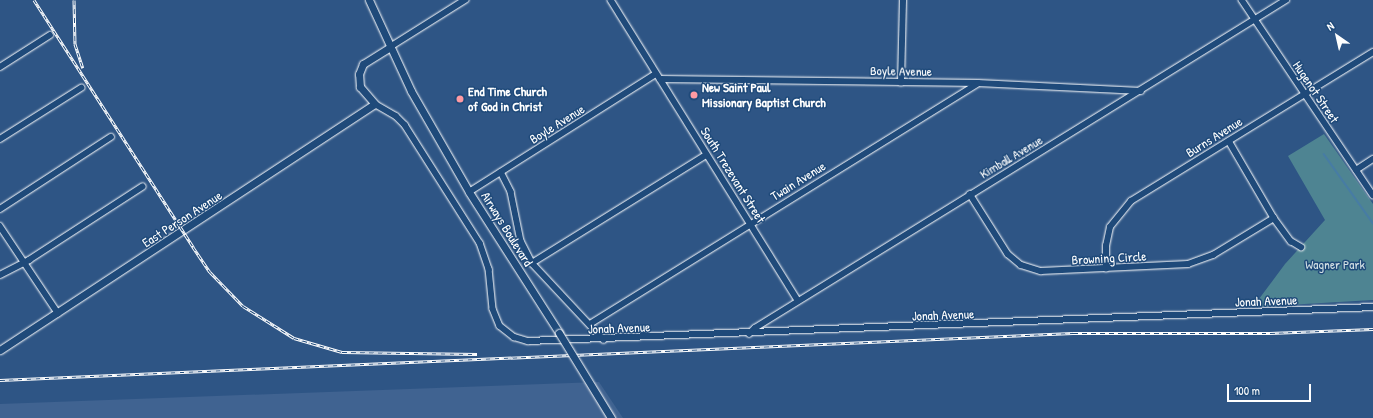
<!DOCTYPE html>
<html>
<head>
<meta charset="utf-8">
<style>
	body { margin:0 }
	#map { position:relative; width:1373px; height:418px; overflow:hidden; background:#2e5585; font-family:"Patrick Hand",sans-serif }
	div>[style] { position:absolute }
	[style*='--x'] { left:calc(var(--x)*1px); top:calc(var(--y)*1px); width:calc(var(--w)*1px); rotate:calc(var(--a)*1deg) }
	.built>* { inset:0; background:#406391 }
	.green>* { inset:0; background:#4e8492 }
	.stream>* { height:1.5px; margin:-0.75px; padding:0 0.75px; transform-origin:0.75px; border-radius:0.75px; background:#477ca4 }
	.roads { filter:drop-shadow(0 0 1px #fff) drop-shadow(0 0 1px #fff) }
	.minor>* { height:5.5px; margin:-2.75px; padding:0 2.75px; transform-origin:2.75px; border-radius:2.75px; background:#1f4a7a }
	.major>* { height:7px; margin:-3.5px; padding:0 3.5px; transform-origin:3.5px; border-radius:3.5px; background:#1f4a7a }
	.rail>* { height:3px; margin-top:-1.5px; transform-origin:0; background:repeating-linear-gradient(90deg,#1f4a7a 0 4.5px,#fff 0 9px); box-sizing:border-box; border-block:1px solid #fff }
	.bridges { filter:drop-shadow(0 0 1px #fff) drop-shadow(0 0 1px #fff) }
	.major-bridge>* { height:7px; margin:-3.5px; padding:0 3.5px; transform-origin:3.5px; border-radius:3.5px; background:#1f4a7a }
	.dots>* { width:11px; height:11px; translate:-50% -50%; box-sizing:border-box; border:2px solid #1f4a7a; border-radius:50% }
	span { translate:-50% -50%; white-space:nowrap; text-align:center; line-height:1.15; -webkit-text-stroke:3px #1f4a7a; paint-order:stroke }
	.street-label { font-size:13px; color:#fff }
	.poi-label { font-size:13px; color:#fff; font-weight:700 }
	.left { translate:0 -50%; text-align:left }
	.park-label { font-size:13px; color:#d3e0e4 }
	.north { position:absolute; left:1317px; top:16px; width:40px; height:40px; -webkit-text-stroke:3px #1f4a7a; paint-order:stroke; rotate:326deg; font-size:11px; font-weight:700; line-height:16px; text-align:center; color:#fff }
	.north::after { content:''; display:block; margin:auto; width:14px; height:18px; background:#fff; clip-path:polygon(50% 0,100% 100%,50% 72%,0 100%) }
	.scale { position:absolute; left:1227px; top:384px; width:84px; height:18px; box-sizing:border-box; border:2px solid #fff; border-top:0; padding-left:5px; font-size:12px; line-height:14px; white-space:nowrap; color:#fff; -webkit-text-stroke:3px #1f4a7a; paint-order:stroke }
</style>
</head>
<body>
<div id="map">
	<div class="built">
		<i style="clip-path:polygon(599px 382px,623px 418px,0 418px,0 404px)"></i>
	</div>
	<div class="green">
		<i style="clip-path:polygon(1324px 134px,1373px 204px,1373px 300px,1253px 307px,1285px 264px,1325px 220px,1288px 156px)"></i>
	</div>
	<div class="stream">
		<i style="--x:1324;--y:154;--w:85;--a:54.6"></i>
	</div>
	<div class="roads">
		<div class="minor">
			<i style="--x:611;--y:0;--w:354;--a:58.1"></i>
			<i style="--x:1242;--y:0;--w:235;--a:56.1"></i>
			<i style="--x:390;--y:47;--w:89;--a:-32.1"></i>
			<i style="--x:0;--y:67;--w:59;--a:-32.6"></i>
			<i style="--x:660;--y:79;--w:318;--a:0.7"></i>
			<i style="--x:978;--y:83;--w:163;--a:2.8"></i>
			<i style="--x:901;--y:83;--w:83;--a:-88.6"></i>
			<i style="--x:375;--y:104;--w:24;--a:30"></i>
			<i style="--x:396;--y:116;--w:13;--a:45"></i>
			<i style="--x:405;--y:125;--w:140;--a:57.6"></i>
			<i style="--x:480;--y:243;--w:28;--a:71"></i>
			<i style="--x:489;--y:269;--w:40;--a:84.3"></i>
			<i style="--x:493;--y:309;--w:18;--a:68"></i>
			<i style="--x:500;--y:326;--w:18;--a:38"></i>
			<i style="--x:514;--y:337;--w:15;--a:16"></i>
			<i style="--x:528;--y:341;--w:846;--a:-2.3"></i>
			<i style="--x:0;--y:139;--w:96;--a:-32.2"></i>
			<i style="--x:1229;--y:141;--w:89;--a:59.7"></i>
			<i style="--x:1274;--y:218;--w:29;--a:54"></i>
			<i style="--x:1291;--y:241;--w:12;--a:31"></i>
			<i style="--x:1356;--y:170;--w:20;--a:-33"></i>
			<i style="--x:501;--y:172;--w:22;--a:63"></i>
			<i style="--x:511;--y:192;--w:50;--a:78.5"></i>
			<i style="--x:521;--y:241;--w:25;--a:63"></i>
			<i style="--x:532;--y:263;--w:105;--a:46.9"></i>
			<i style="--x:469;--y:192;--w:221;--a:-32.3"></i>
			<i style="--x:970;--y:194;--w:71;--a:57.7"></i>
			<i style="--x:1008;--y:254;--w:17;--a:40"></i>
			<i style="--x:1021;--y:265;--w:21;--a:17"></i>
			<i style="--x:1041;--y:271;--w:147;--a:-2.7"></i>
			<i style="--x:1188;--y:264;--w:27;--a:-20"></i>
			<i style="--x:1213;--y:255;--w:71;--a:-31.2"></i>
			<i style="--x:0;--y:209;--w:132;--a:-33"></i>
			<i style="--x:0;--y:226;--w:105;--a:56.3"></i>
			<i style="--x:532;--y:263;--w:205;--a:-31.8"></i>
			<i style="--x:1106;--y:269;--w:23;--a:-90"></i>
			<i style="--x:1106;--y:246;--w:19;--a:-78"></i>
			<i style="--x:1110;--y:227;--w:33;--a:-51"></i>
			<i style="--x:1131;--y:201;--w:284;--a:-31.6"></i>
			<i style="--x:0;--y:275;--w:33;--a:-27"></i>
			<i style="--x:29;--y:260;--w:135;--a:-32.9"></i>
			<i style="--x:590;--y:324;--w:455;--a:-31.8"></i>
			<i style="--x:749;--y:334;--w:8;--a:-45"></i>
			<i style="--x:755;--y:328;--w:624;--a:-31.7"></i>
		</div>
		<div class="major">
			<i style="--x:369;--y:0;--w:100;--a:65.2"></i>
			<i style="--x:411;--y:91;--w:116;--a:60.1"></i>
			<i style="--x:469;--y:192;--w:167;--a:57.4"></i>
			<i style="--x:0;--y:350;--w:448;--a:-33.3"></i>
			<i style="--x:375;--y:104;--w:23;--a:-131"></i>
			<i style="--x:360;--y:87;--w:13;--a:-94"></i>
			<i style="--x:359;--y:74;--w:11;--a:-68"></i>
			<i style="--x:363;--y:64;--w:32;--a:-32"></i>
		</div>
	</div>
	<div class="rail">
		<i style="--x:34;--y:0;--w:294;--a:57.2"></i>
		<i style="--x:193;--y:247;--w:30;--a:56"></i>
		<i style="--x:210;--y:272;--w:47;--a:45.9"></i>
		<i style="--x:243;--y:306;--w:60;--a:32.1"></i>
		<i style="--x:294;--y:338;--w:50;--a:16.3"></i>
		<i style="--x:342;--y:352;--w:135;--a:0.8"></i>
		<i style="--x:74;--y:0;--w:44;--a:88.7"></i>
		<i style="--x:75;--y:44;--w:25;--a:72"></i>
		<i style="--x:0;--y:380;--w:1074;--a:-2.51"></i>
		<i style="--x:1073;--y:333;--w:197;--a:0"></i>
		<i style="--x:1270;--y:333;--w:103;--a:-2.2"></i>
	</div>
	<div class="bridges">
		<div class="major-bridge">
			<i style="--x:559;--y:333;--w:100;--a:58.5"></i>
		</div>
	</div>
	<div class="dots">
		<i style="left:694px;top:95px;background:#ff9aa2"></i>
		<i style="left:460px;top:99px;background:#ff9aa2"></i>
	</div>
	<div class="street-label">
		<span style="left:901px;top:71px;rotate:1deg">Boyle Avenue</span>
		<span style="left:1316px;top:92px;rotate:56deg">Hugenot Street</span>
		<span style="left:557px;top:124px;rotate:-32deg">Boyle Avenue</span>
		<span style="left:1214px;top:137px;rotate:-32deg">Burns Avenue</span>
		<span style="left:1011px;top:157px;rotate:-31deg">Kimball Avenue</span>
		<span style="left:733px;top:175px;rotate:58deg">South Trezevant Street</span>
		<span style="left:798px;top:181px;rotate:-32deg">Twain Avenue</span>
		<span style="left:182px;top:219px;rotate:-33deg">East Person Avenue</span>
		<span style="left:507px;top:229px;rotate:58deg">Airways Boulevard</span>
		<span style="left:1109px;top:258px;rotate:-3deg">Browning Circle</span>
		<span style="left:1266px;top:301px;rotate:-2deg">Jonah Avenue</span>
		<span style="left:943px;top:315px;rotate:-2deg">Jonah Avenue</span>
		<span style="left:619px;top:328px;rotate:-2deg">Jonah Avenue</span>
	</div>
	<div class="poi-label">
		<span class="left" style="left:702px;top:95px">New Saint Paul<br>Missionary Baptist Church</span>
		<span class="left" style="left:468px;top:99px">End Time Church<br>of God in Christ</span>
	</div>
	<div class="park-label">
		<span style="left:1335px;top:264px">Wagner Park</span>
	</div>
	<div class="north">N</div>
	<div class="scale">100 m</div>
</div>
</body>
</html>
